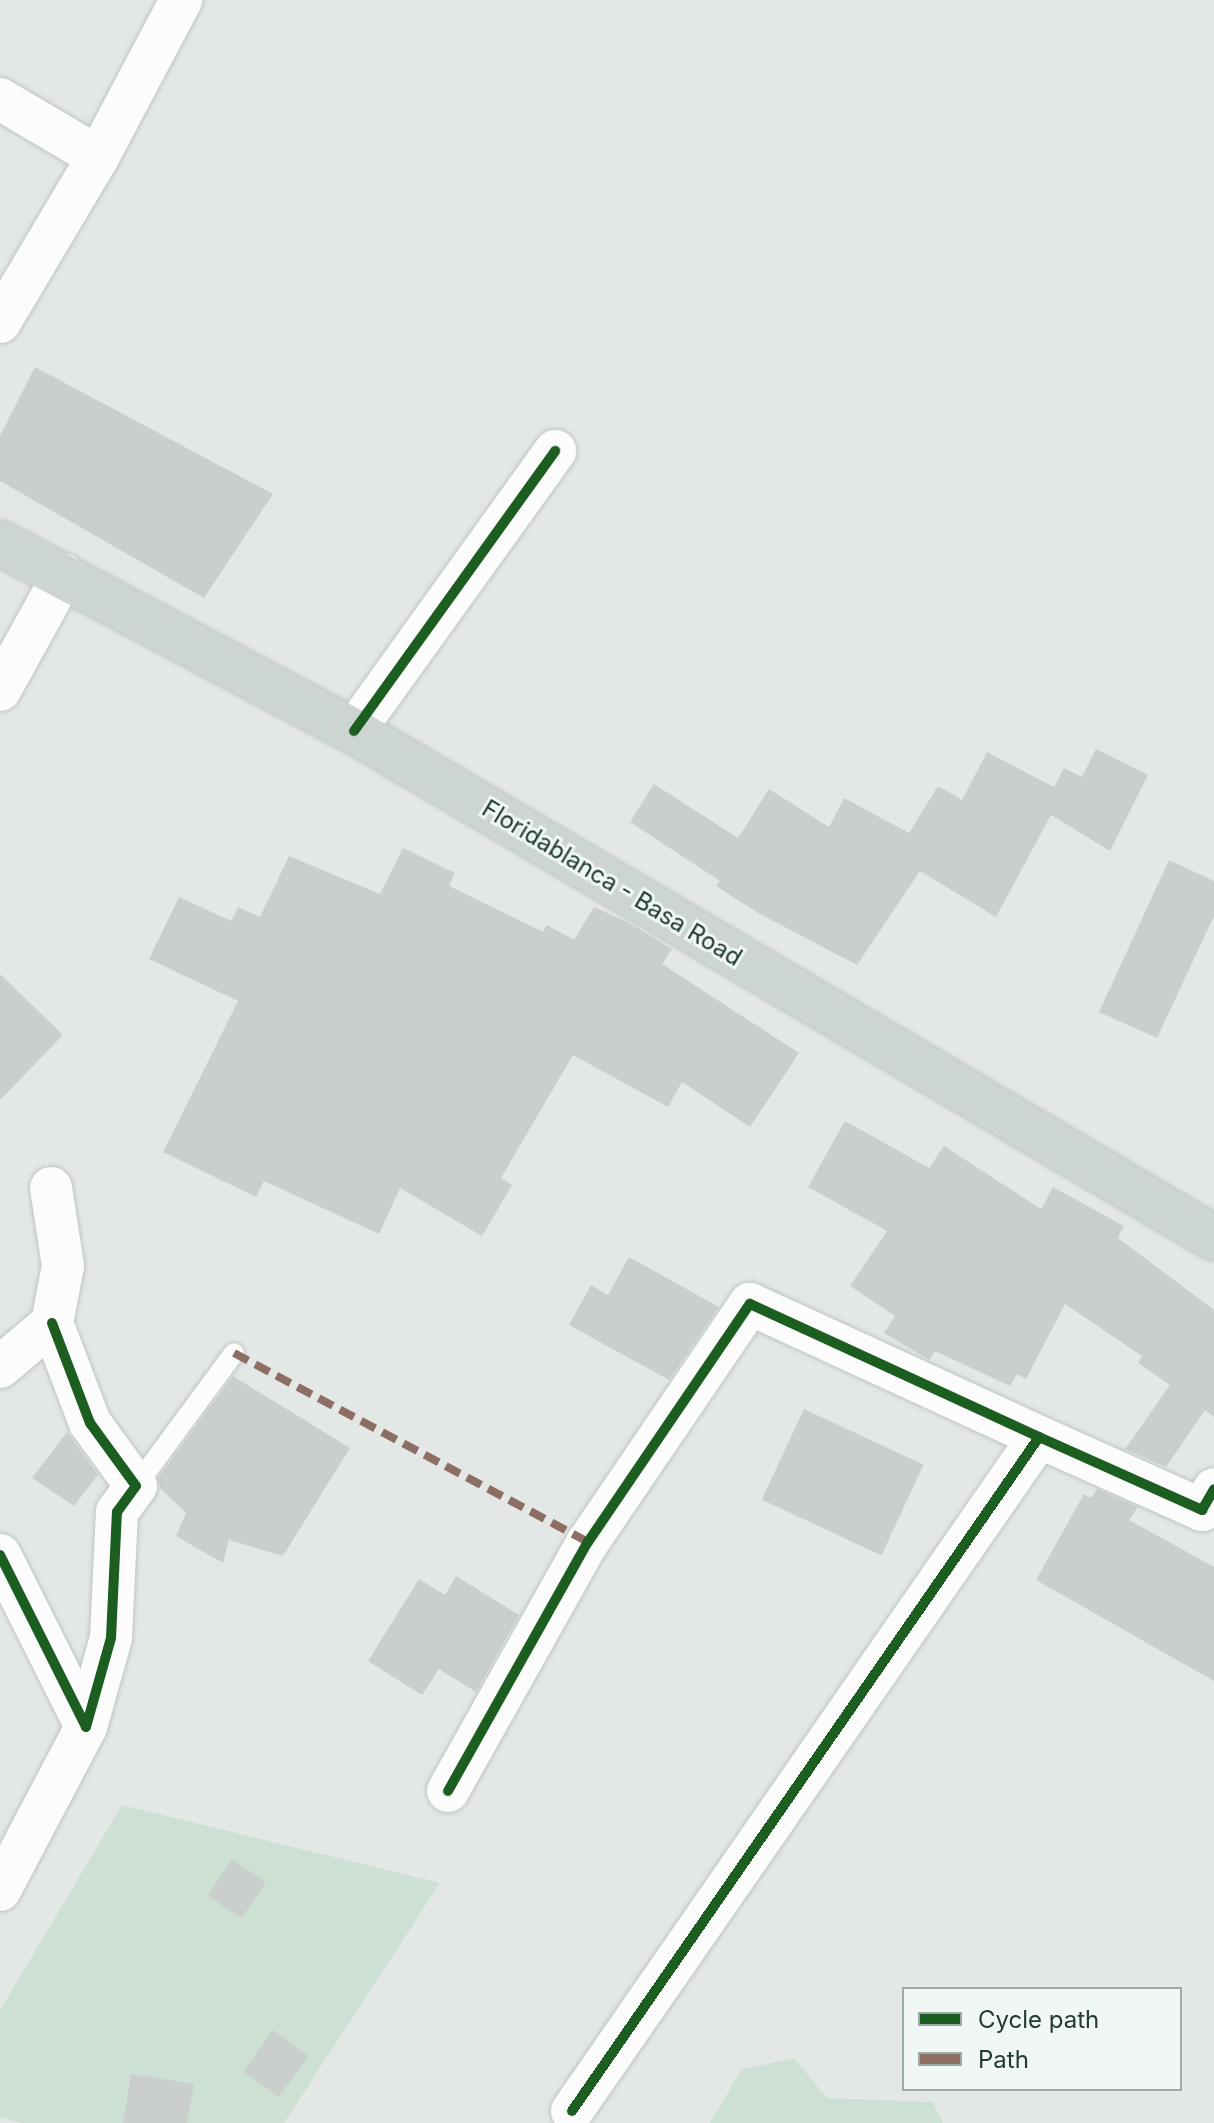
<!DOCTYPE html>
<html>
<head>
<meta charset="utf-8">
<style>
	body { margin:0 }
	#map { position:relative; width:1214px; height:2123px; overflow:hidden; background:#e3e8e6; font-family:Inter,sans-serif }
	div>[style] { position:absolute }
	[style*='--x'] { left:calc(var(--x)*1px); top:calc(var(--y)*1px); width:calc(var(--w)*1px); rotate:calc(var(--a)*1deg) }
	.green>* { inset:0; background:#cce1d3 }
	.building>* { inset:0; background:#cacfcd; transform-origin:0 0 }
	.roads { filter:drop-shadow(0 0 2px #c0c5c3) drop-shadow(0 0 2px #c0c5c3) }
	.lane>* { height:20px; margin:-10px; padding:0 10px; transform-origin:10px; border-radius:10px; background:#fbfcfb }
	.street>* { height:42px; margin:-21px; padding:0 21px; transform-origin:21px; border-radius:21px; background:#fbfcfb }
	.primary>* { height:44px; margin:-22px; padding:0 22px; transform-origin:22px; border-radius:22px; background:#cdd5d3 }
	.quiet>* { height:8px; margin-top:-4px; transform-origin:0; background:repeating-linear-gradient(90deg,#8d6e63 0 16px,transparent 0 24px) }
	.cycleway>* { height:10px; margin:-5px; padding:0 5px; transform-origin:5px; border-radius:5px; background:#1b5e20 }
	span { translate:-50% -50%; white-space:nowrap; text-align:center; line-height:1.15; -webkit-text-stroke:6px #f0f7f4; paint-order:stroke }
	.street-label { font-size:24px; color:#213a35 }
	.legend { position:absolute; left:902px; top:1987px; width:280px; height:104px; box-sizing:border-box; background:#f0f7f4; border:2px solid #9daba8; margin:0; padding:10px 14px; list-style:none; font-size:24px; color:#213a35 }
	.legend li { display:flex; align-items:center; gap:16px; height:40px }
	.legend b { width:40px; border:2px solid #9daba8 }
</style>
</head>
<body>
<div id="map">
	<div class="green">
		<i style="clip-path:polygon(122px 1805px,440px 1883px,284px 2123px,22px 2123px,0 2117px,0 2010px)"></i>
		<i style="clip-path:polygon(794px 2058px,827px 2098px,933px 2102px,943px 2123px,710px 2123px,741px 2070px)"></i>
	</div>
	<div class="building">
		<i style="clip-path:polygon(35px 367px,273px 494px,204px 598px,0 481px,0 436px)"></i>
		<i style="clip-path:polygon(1096px 749px,1148px 775px,1110px 851px,1051px 815px,996px 917px,920px 871px,857px 965px,758px 913px,716px 886px,720px 881px,630px 822px,654px 784px,738px 838px,769px 789px,829px 827px,844px 798px,909px 833px,938px 786px,962px 800px,987px 752px,1054px 787px,1064px 768px,1082px 777px)"></i>
		<i style="clip-path:polygon(403px 848px,455px 873px,449px 886px,543px 932px,547px 925px,574px 940px,594px 907px,631px 924px,672px 949px,662px 964px,799px 1053px,750px 1127px,682px 1082px,668px 1107px,573px 1055px,501px 1178px,512px 1185px,482px 1236px,400px 1188px,379px 1234px,264px 1181px,256px 1197px,163px 1152px,238px 1001px,149px 959px,179px 897px,231px 921px,238px 907px,260px 917px,289px 856px,380px 894px)"></i>
		<i style="clip-path:polygon(1169px 860px,1214px 881px,1214px 916px,1157px 1038px,1099px 1012px)"></i>
		<i style="clip-path:polygon(0 974px,63px 1035px,0 1100px)"></i>
		<i style="clip-path:polygon(845px 1121px,929px 1168px,944px 1146px,1041px 1209px,1053px 1187px,1124px 1226px,1118px 1238px,1214px 1310px,1214px 1417px,1205px 1410px,1166px 1467px,1125px 1449px,1170px 1385px,1138px 1363px,1142px 1356px,1065px 1304px,1026px 1379px,1017px 1374px,1010px 1386px,935px 1351px,929px 1360px,884px 1333px,895px 1316px,850px 1286px,887px 1231px,808px 1187px)"></i>
		<i style="clip-path:polygon(629px 1257px,719px 1307px,669px 1380px,569px 1325px,591px 1285px,608px 1295px)"></i>
		<i style="clip-path:polygon(233px 1376px,350px 1448px,283px 1556px,229px 1540px,223px 1563px,176px 1536px,186px 1513px,160px 1488px,158px 1478px)"></i>
		<i style="left:804px;top:1409px;width:132px;height:100px;rotate:25deg"></i>
		<i style="clip-path:polygon(67px 1432px,98px 1475px,74px 1506px,32px 1478px)"></i>
		<i style="clip-path:polygon(1097px 1489px,1138px 1507px,1129px 1520px,1214px 1567px,1214px 1681px,1036px 1580px,1084px 1494px,1091px 1498px)"></i>
		<i style="clip-path:polygon(456px 1576px,519px 1615px,476px 1692px,439px 1669px,422px 1695px,368px 1661px,419px 1579px,445px 1595px)"></i>
		<i style="left:232px;top:1859px;width:41px;height:44px;rotate:34deg"></i>
		<i style="left:273px;top:2030px;width:44px;height:51px;rotate:36deg"></i>
		<i style="clip-path:polygon(131px 2074px,194px 2084px,187px 2123px,123px 2123px)"></i>
	</div>
	<div class="roads">
		<div class="lane">
			<i style="--x:136;--y:1486;--w:165;--a:-53.6"></i>
		</div>
		<div class="street">
			<i style="--x:0;--y:99;--w:114;--a:30.6"></i>
			<i style="--x:98;--y:157;--w:192;--a:120.7"></i>
			<i style="--x:98;--y:157;--w:178;--a:-62.1"></i>
			<i style="--x:0;--y:690;--w:132;--a:-61.1"></i>
			<i style="--x:354;--y:731;--w:345;--a:-54.3"></i>
			<i style="--x:0;--y:1367;--w:68;--a:-40.2"></i>
			<i style="--x:52;--y:1323;--w:58;--a:-79.1"></i>
			<i style="--x:63;--y:1266;--w:79;--a:-98.7"></i>
			<i style="--x:0;--y:1555;--w:192;--a:63.4"></i>
			<i style="--x:86;--y:1727;--w:92;--a:-74.3"></i>
			<i style="--x:111;--y:1638;--w:126;--a:-87.3"></i>
			<i style="--x:117;--y:1512;--w:32;--a:-54"></i>
			<i style="--x:136;--y:1486;--w:78;--a:-126.1"></i>
			<i style="--x:90;--y:1423;--w:107;--a:-110.8"></i>
			<i style="--x:448;--y:1791;--w:286;--a:-60.7"></i>
			<i style="--x:588;--y:1542;--w:288;--a:-55.8"></i>
			<i style="--x:750;--y:1304;--w:318;--a:24.7"></i>
			<i style="--x:0;--y:1890;--w:184;--a:-62.2"></i>
			<i style="--x:572;--y:2111;--w:820;--a:-55.28"></i>
			<i style="--x:1039;--y:1437;--w:179;--a:24.1"></i>
			<i style="--x:1202;--y:1510;--w:24;--a:-60"></i>
		</div>
		<div class="primary">
			<i style="--x:0;--y:543;--w:401;--a:28"></i>
			<i style="--x:354;--y:731;--w:998;--a:30.52"></i>
		</div>
	</div>
	<div class="quiet">
		<i style="--x:234;--y:1353;--w:401;--a:28.1"></i>
	</div>
	<div class="cycleway">
		<i style="--x:354;--y:731;--w:345;--a:-54.3"></i>
		<i style="--x:0;--y:1555;--w:192;--a:63.4"></i>
		<i style="--x:86;--y:1727;--w:92;--a:-74.3"></i>
		<i style="--x:111;--y:1638;--w:126;--a:-87.3"></i>
		<i style="--x:117;--y:1512;--w:32;--a:-54"></i>
		<i style="--x:136;--y:1486;--w:78;--a:-126.1"></i>
		<i style="--x:90;--y:1423;--w:107;--a:-110.8"></i>
		<i style="--x:448;--y:1791;--w:286;--a:-60.7"></i>
		<i style="--x:588;--y:1542;--w:288;--a:-55.8"></i>
		<i style="--x:750;--y:1304;--w:318;--a:24.7"></i>
		<i style="--x:572;--y:2111;--w:820;--a:-55.28"></i>
		<i style="--x:1039;--y:1437;--w:179;--a:24.1"></i>
		<i style="--x:1202;--y:1510;--w:24;--a:-60"></i>
	</div>
	<div class="street-label">
		<span style="left:612px;top:883px;rotate:31deg">Floridablanca - Basa Road</span>
	</div>
	<ul class="legend">
	<li><b style="height:10px;background:#1b5e20"></b>Cycle path</li>
	<li><b style="height:10px;background:#8d6e63"></b>Path</li>
	</ul>
</div>
</body>
</html>
